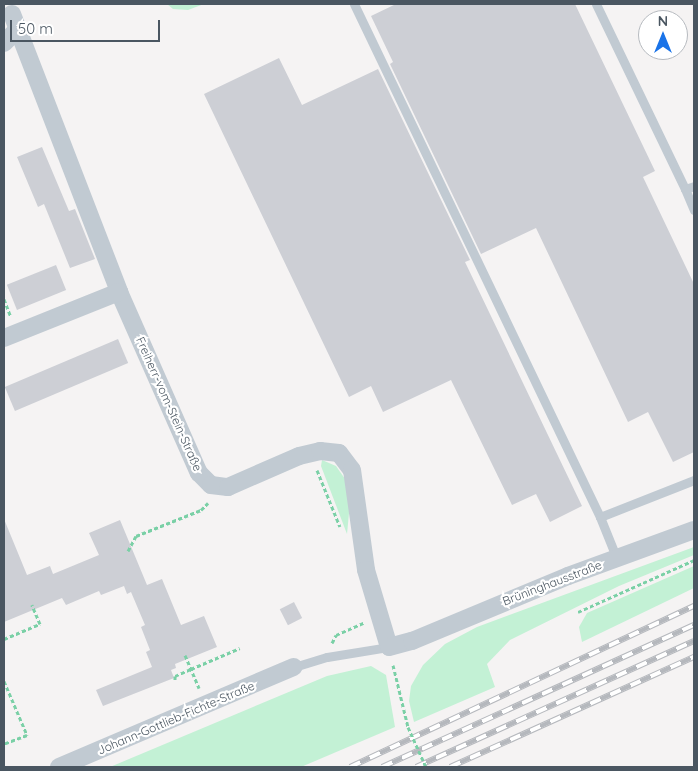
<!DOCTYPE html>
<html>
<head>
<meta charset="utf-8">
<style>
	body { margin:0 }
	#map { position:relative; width:698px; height:771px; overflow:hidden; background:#f5f3f3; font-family:Quicksand,sans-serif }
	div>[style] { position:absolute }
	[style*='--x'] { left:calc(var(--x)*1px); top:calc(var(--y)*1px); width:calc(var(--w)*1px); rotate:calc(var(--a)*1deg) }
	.green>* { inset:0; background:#c3f1d5 }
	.building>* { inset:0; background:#cdcfd5; transform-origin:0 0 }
	.path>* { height:3px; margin-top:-1.5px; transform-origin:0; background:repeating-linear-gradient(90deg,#7ad0a6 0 4px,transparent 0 6.5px) }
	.service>* { height:9px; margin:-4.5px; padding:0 4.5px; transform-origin:4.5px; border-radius:4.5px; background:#c1cad2 }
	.minor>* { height:18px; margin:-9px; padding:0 9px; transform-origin:9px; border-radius:9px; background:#c1cad2 }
	.rail>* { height:5.5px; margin-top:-2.75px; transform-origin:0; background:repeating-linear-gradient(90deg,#fff 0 11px,#b5b8bd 0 22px); box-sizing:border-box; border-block:1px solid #b5b8bd }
	.path-bridge>* { height:3px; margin-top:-1.5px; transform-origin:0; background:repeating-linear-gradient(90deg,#7ad0a6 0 4px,transparent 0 6.5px) }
	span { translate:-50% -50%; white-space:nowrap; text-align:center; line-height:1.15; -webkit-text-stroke:4.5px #fff; paint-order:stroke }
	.street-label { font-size:12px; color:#4a5661 }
	.frame { position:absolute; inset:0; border:5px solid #4a5661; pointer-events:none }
	.north { position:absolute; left:638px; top:10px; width:50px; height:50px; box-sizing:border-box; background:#fff; border:1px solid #b7bbc0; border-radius:50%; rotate:0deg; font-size:14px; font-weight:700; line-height:20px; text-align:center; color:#4a5661 }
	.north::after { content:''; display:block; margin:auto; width:18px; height:22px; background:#1a73e8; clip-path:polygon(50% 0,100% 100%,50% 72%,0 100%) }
	.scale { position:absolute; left:10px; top:20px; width:150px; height:22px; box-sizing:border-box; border:2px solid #4a5661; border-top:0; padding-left:6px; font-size:15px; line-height:18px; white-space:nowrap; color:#4a5661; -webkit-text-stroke:4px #fff; paint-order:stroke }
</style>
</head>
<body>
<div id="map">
	<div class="green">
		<i style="clip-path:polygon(167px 4px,204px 4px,188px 10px,173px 9px)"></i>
		<i style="clip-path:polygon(322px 460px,336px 466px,345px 479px,350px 503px,347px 534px,321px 466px)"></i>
		<i style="clip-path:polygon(694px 547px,694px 555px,619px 586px,510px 640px,487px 664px,495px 687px,414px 722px,409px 701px,411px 686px,423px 665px,445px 644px,477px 627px)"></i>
		<i style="clip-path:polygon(694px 566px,694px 588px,582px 642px,579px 627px,587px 613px)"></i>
		<i style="clip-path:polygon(371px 666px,386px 675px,395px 727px,301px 767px,110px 767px,327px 676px)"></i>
	</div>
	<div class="building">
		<i style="clip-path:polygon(396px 4px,575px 4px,655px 171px,643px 177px,694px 284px,694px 452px,673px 462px,648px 412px,628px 422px,536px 228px,481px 254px,390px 64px,393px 62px,371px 16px)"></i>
		<i style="clip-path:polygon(279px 58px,302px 105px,378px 69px,470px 260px,465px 262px,582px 506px,550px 522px,536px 494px,512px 505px,451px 380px,383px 412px,371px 386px,349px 397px,204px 94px)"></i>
		<i style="clip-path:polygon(42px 147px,69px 211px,75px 209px,95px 259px,70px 268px,44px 204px,38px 207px,17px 157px)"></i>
		<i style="left:56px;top:265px;width:27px;height:53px;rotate:68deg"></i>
		<i style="left:118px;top:339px;width:26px;height:123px;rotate:67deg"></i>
		<i style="clip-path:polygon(4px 519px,27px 575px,50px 566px,53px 574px,99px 555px,89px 533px,120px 520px,147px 585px,162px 579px,181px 625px,204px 616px,217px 647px,175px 664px,176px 668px,171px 670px,174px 678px,103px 706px,96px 690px,152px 667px,146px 652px,150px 650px,141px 627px,145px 625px,131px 592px,127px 594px,124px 586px,101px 595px,99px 591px,66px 605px,62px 598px,4px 622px)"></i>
		<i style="left:294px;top:602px;width:18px;height:16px;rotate:63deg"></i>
	</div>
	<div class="path">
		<i style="--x:4;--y:299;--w:19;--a:69"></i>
		<i style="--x:317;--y:470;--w:61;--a:68"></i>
		<i style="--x:128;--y:551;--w:17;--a:-62"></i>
		<i style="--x:136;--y:536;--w:70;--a:-21.8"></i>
		<i style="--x:201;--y:510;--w:10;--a:-45"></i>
		<i style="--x:578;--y:612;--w:127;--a:-24.1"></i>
		<i style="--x:4;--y:639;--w:39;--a:-23"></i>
		<i style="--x:40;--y:624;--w:21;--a:-113"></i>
		<i style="--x:332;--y:643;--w:9;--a:-63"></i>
		<i style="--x:336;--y:635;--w:30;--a:-24"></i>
		<i style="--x:185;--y:655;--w:36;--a:67"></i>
		<i style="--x:393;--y:665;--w:64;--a:76.4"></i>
		<i style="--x:175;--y:680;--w:4;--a:-90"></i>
		<i style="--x:175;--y:676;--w:17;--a:-24"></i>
		<i style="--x:191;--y:669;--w:53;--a:-23.2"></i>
		<i style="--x:4;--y:681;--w:59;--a:66.9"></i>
		<i style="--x:27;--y:735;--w:25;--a:159"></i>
	</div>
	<div class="service">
		<i style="--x:354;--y:4;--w:569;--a:64.38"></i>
		<i style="--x:600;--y:517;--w:101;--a:-21.5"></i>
		<i style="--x:596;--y:4;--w:205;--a:64.3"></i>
		<i style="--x:685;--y:189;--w:9;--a:-18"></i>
		<i style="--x:685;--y:189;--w:23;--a:67"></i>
		<i style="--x:600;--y:517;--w:45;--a:68"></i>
		<i style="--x:294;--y:667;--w:34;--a:-17"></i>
		<i style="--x:327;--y:657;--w:63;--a:-9.2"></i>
	</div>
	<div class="minor">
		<i style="--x:12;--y:14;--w:298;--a:68.9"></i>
		<i style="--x:119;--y:292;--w:198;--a:66.2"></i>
		<i style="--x:199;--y:473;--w:17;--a:45"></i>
		<i style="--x:211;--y:485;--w:17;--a:7"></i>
		<i style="--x:228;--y:487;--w:77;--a:-23.6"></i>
		<i style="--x:299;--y:456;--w:22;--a:-13"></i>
		<i style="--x:320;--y:451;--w:19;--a:6"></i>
		<i style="--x:339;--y:453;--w:21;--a:53"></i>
		<i style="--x:352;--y:470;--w:101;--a:82"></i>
		<i style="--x:366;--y:570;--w:80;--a:73.4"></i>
		<i style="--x:389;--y:647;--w:24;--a:-15"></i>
		<i style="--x:412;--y:641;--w:169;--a:-22.6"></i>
		<i style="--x:568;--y:576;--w:134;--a:-20.1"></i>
		<i style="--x:4;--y:43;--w:20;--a:-45"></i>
		<i style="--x:4;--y:338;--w:124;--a:-21.8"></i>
		<i style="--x:59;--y:767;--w:255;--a:-23.1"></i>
	</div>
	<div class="rail">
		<i style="--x:350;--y:767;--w:380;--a:-25.1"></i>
		<i style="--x:382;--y:767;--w:343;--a:-24.5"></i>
		<i style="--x:416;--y:767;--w:305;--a:-24.4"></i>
		<i style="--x:450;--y:767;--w:268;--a:-24.3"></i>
	</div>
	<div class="path-bridge">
		<i style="--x:408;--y:727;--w:44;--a:65.8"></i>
	</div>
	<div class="street-label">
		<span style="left:169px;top:404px;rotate:66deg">Freiherr-vom-Stein-Straße</span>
		<span style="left:552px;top:583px;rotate:-21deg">Brüninghausstraße</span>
		<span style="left:176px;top:718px;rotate:-23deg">Johann-Gottlieb-Fichte-Straße</span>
	</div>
	<div class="frame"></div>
	<div class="north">N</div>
	<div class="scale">50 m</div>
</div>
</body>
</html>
